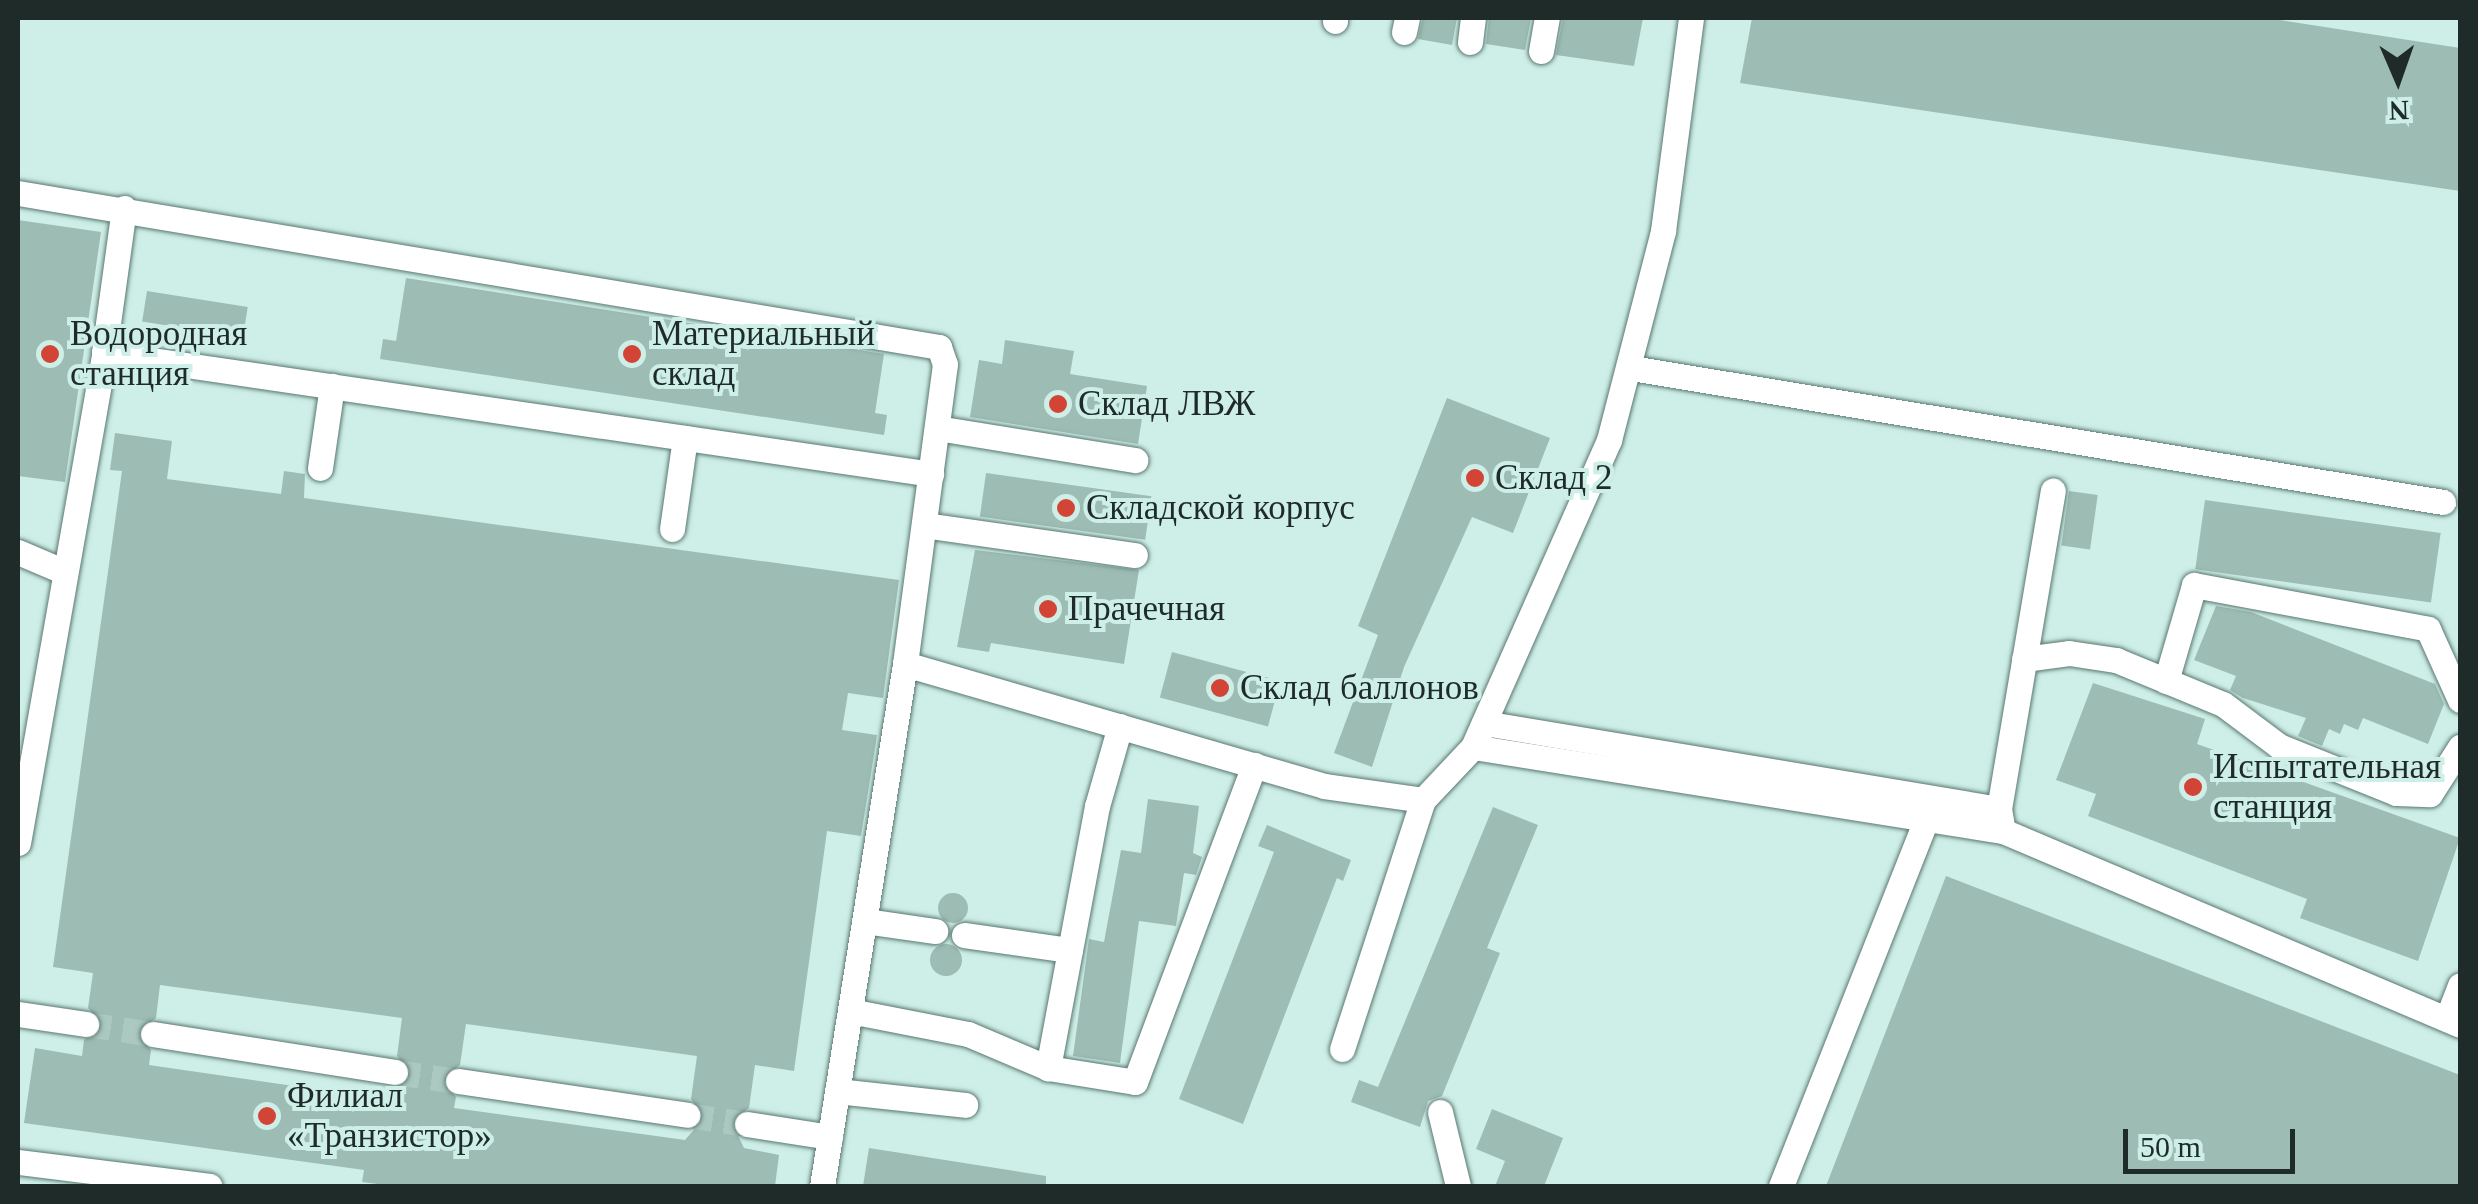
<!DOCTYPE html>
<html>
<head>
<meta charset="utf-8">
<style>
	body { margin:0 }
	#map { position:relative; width:2478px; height:1204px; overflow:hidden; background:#ceefe7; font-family:Georgia,serif }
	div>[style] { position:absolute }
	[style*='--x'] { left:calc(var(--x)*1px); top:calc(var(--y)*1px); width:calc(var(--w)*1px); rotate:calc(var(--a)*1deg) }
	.building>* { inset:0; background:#9cbcb4; transform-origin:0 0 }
	.round { border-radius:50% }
	.minor-tunnel>* { height:25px; margin-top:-12.5px; transform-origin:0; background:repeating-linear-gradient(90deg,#abc8c1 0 25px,transparent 0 37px) }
	.roads { filter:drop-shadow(0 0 2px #597770) drop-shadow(0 0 2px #597770) }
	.minor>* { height:25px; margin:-12.5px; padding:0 12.5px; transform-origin:12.5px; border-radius:12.5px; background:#fff }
	.dots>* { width:28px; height:28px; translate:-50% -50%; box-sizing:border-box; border:5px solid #ceefe7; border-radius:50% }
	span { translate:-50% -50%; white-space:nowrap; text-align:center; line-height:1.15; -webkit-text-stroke:8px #ceefe7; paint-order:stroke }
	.poi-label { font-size:35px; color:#1f2b28 }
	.left { translate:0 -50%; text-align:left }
	.frame { position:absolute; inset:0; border:20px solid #1f2b28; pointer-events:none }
	.north { position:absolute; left:2348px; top:30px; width:100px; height:100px; -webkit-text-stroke:8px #ceefe7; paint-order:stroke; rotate:178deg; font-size:28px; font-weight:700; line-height:40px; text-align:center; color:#1f2b28 }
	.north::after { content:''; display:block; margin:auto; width:35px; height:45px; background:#1f2b28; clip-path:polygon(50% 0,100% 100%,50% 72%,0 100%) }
	.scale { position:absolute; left:2123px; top:1129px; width:172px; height:45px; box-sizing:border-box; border:5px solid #1f2b28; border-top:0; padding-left:12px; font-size:30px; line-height:35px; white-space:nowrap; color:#1f2b28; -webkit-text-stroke:8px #ceefe7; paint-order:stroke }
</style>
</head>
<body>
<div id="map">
	<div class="building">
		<i style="clip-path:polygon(1423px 18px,1457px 18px,1452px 45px,1418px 39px)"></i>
		<i style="clip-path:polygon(1489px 18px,1531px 18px,1525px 50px,1486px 44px)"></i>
		<i style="clip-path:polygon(1563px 18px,1643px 18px,1634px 66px,1556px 55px)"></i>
		<i style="clip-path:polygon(1752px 18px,2267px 18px,2460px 48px,2460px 191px,1740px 83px)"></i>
		<i style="clip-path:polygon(18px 220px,101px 232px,65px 482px,18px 476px)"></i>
		<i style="clip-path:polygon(406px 278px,884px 354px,875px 413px,887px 415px,884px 435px,380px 359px,383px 339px,396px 341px)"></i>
		<i style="left:147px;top:291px;width:102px;height:31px;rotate:9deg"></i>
		<i style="clip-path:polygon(1005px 340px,1074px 351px,1070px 374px,1147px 386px,1138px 444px,970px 417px,979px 360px,1002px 364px)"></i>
		<i style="clip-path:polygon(1447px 398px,1550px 438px,1513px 533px,1472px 517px,1404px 667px,1372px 767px,1334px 753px,1378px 635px,1358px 626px)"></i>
		<i style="clip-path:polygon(evenodd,115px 433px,172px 441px,167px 479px,281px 494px,284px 471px,305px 474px,304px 498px,899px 580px,883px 698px,848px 693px,842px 730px,877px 735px,873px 761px,861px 836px,827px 831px,794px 1071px,755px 1065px,749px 1108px,731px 1121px,744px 1148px,779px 1155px,775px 1186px,393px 1186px,362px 1182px,364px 1170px,24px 1123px,35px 1048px,82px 1056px,84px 1040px,102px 1025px,88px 1008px,93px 973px,53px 967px,122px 471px,110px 470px,115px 433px,160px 985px,402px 1018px,397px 1056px,411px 1075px,392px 1088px,391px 1100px,149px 1065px,151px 1050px,137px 1032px,156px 1018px,160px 985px,115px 433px,466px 1024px,697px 1056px,691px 1099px,704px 1118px,685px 1140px,454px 1108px,456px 1097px,442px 1080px,460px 1065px,466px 1024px)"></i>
		<i style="left:986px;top:473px;width:167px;height:44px;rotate:8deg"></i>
		<i style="left:2069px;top:491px;width:29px;height:55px;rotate:8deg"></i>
		<i style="left:2205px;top:500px;width:238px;height:70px;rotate:8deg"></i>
		<i style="clip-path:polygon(975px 550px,1139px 570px,1124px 664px,991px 643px,989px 652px,957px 647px)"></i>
		<i style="clip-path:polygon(2216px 606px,2251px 612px,2435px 684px,2444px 704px,2428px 744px,2363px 718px,2358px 730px,2344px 724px,2340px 734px,2329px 729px,2322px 746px,2298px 736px,2306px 718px,2243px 698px,2230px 690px,2236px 676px,2194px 660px)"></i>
		<i style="left:1172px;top:652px;width:112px;height:47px;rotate:15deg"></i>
		<i style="clip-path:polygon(2093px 683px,2205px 719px,2197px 744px,2460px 838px,2418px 961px,2300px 918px,2307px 899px,2088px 816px,2096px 794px,2056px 780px)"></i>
		<i style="clip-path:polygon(1148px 799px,1199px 806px,1193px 853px,1202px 857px,1196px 875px,1184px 873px,1176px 926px,1139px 921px,1120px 1063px,1073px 1056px,1089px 939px,1104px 942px,1121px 850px,1141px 853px)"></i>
		<i style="clip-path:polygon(1493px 807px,1538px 825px,1487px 948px,1500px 953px,1442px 1096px,1428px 1101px,1420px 1127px,1351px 1102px,1359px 1080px,1378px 1087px)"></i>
		<i style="clip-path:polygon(1267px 825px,1351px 860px,1343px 881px,1337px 878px,1243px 1124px,1179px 1099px,1274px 852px,1258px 846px)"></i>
		<i style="clip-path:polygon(1946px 876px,2460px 1075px,2460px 1186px,1826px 1186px)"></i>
		<i class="round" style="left:938px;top:893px;width:30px;height:30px"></i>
		<i class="round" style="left:930px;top:944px;width:32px;height:32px"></i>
		<i style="clip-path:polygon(1492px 1109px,1563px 1138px,1544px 1186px,1495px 1186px,1505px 1161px,1476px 1149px)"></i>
		<i style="clip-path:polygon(869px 1148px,1046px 1176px,1046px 1186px,863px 1186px)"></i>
	</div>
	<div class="minor-tunnel">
		<i style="--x:86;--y:1024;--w:68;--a:8.5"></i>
		<i style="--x:395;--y:1072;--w:64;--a:8.1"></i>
		<i style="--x:688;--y:1115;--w:60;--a:8.7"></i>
	</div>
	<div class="roads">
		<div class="minor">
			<i style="--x:1335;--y:21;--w:3;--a:-90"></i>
			<i style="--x:1404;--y:32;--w:14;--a:-78"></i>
			<i style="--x:1470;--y:42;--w:24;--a:-83"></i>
			<i style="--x:1541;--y:51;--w:34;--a:-80"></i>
			<i style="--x:18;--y:193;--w:934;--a:9.49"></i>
			<i style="--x:939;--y:347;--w:18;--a:71"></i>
			<i style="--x:945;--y:364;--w:303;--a:97.6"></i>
			<i style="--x:905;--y:664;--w:529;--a:99.03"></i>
			<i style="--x:124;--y:208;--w:146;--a:97.9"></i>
			<i style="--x:104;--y:353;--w:836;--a:8.32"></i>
			<i style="--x:1631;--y:368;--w:823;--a:9.37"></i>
			<i style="--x:937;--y:428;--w:201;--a:9.2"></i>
			<i style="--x:320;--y:468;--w:83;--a:-81.7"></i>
			<i style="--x:924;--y:525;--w:213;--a:8.1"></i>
			<i style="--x:672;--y:529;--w:92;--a:-81.9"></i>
			<i style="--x:18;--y:552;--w:51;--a:23.1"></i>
			<i style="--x:2024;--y:659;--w:45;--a:-7.6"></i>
			<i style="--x:2069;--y:653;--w:48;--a:8.5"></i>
			<i style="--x:2116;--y:660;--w:116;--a:22.4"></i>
			<i style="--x:2223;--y:704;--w:70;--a:36.9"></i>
			<i style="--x:2279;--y:746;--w:126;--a:21.9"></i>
			<i style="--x:2396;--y:793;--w:34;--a:2"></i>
			<i style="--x:2430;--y:794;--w:56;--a:-57.4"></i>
			<i style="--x:905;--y:664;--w:436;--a:16.2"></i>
			<i style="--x:1324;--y:786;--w:100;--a:8"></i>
			<i style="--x:1423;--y:800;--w:73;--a:-46.7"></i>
			<i style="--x:1473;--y:747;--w:336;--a:-66.1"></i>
			<i style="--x:1609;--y:440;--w:216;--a:-75.5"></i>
			<i style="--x:1663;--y:231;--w:215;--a:-82.5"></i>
			<i style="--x:2166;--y:681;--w:100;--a:-73.7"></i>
			<i style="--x:2194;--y:585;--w:238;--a:10.6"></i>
			<i style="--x:2428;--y:629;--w:78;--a:65.7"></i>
			<i style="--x:1484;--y:723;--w:522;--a:9.48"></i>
			<i style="--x:1120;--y:726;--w:83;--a:106"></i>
			<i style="--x:1097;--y:806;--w:267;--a:100.6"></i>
			<i style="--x:1048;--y:1068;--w:88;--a:9.1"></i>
			<i style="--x:1135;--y:1082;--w:339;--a:-69.4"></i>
			<i style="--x:1473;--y:747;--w:537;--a:9.01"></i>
			<i style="--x:2003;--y:831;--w:496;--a:23"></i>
			<i style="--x:2002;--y:826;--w:17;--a:-100"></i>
			<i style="--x:1999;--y:809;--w:323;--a:-80.4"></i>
			<i style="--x:18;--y:843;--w:497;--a:-80"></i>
			<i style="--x:865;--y:921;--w:71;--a:8.1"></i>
			<i style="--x:964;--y:935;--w:107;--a:8.1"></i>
			<i style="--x:850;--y:1011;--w:120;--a:11"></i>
			<i style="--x:968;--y:1034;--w:87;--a:23"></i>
			<i style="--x:18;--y:1014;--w:69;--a:8.4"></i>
			<i style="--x:2447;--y:1019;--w:36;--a:-69"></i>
			<i style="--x:153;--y:1034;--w:245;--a:8.9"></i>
			<i style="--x:1342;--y:1049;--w:262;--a:-72"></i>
			<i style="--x:458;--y:1081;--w:232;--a:8.4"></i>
			<i style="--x:837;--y:1091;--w:129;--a:6.2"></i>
			<i style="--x:1440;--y:1112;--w:76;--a:76.3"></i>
			<i style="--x:747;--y:1124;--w:84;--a:8.9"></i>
			<i style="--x:18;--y:1162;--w:193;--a:7.1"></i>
			<i style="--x:1781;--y:1186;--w:391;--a:-68.4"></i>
		</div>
	</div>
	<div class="dots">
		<i style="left:50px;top:354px;background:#d24436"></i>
		<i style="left:632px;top:354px;background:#d24436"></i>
		<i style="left:1058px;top:404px;background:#d24436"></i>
		<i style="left:1475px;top:478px;background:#d24436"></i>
		<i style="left:1066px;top:508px;background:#d24436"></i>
		<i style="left:1048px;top:609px;background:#d24436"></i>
		<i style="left:1220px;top:688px;background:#d24436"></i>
		<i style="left:2193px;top:787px;background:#d24436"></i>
		<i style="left:267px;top:1116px;background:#d24436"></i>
	</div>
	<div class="poi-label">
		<span class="left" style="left:70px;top:354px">Водородная<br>станция</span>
		<span class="left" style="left:652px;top:354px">Материальный<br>склад</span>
		<span class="left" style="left:1078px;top:404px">Склад ЛВЖ</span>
		<span class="left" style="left:1495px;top:478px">Склад 2</span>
		<span class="left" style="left:1086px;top:508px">Складской корпус</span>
		<span class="left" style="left:1068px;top:609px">Прачечная</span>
		<span class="left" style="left:1240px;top:688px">Склад баллонов</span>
		<span class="left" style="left:2213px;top:787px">Испытательная<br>станция</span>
		<span class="left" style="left:287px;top:1116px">Филиал<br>«Транзистор»</span>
	</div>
	<div class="frame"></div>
	<div class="north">N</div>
	<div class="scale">50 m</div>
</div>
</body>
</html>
